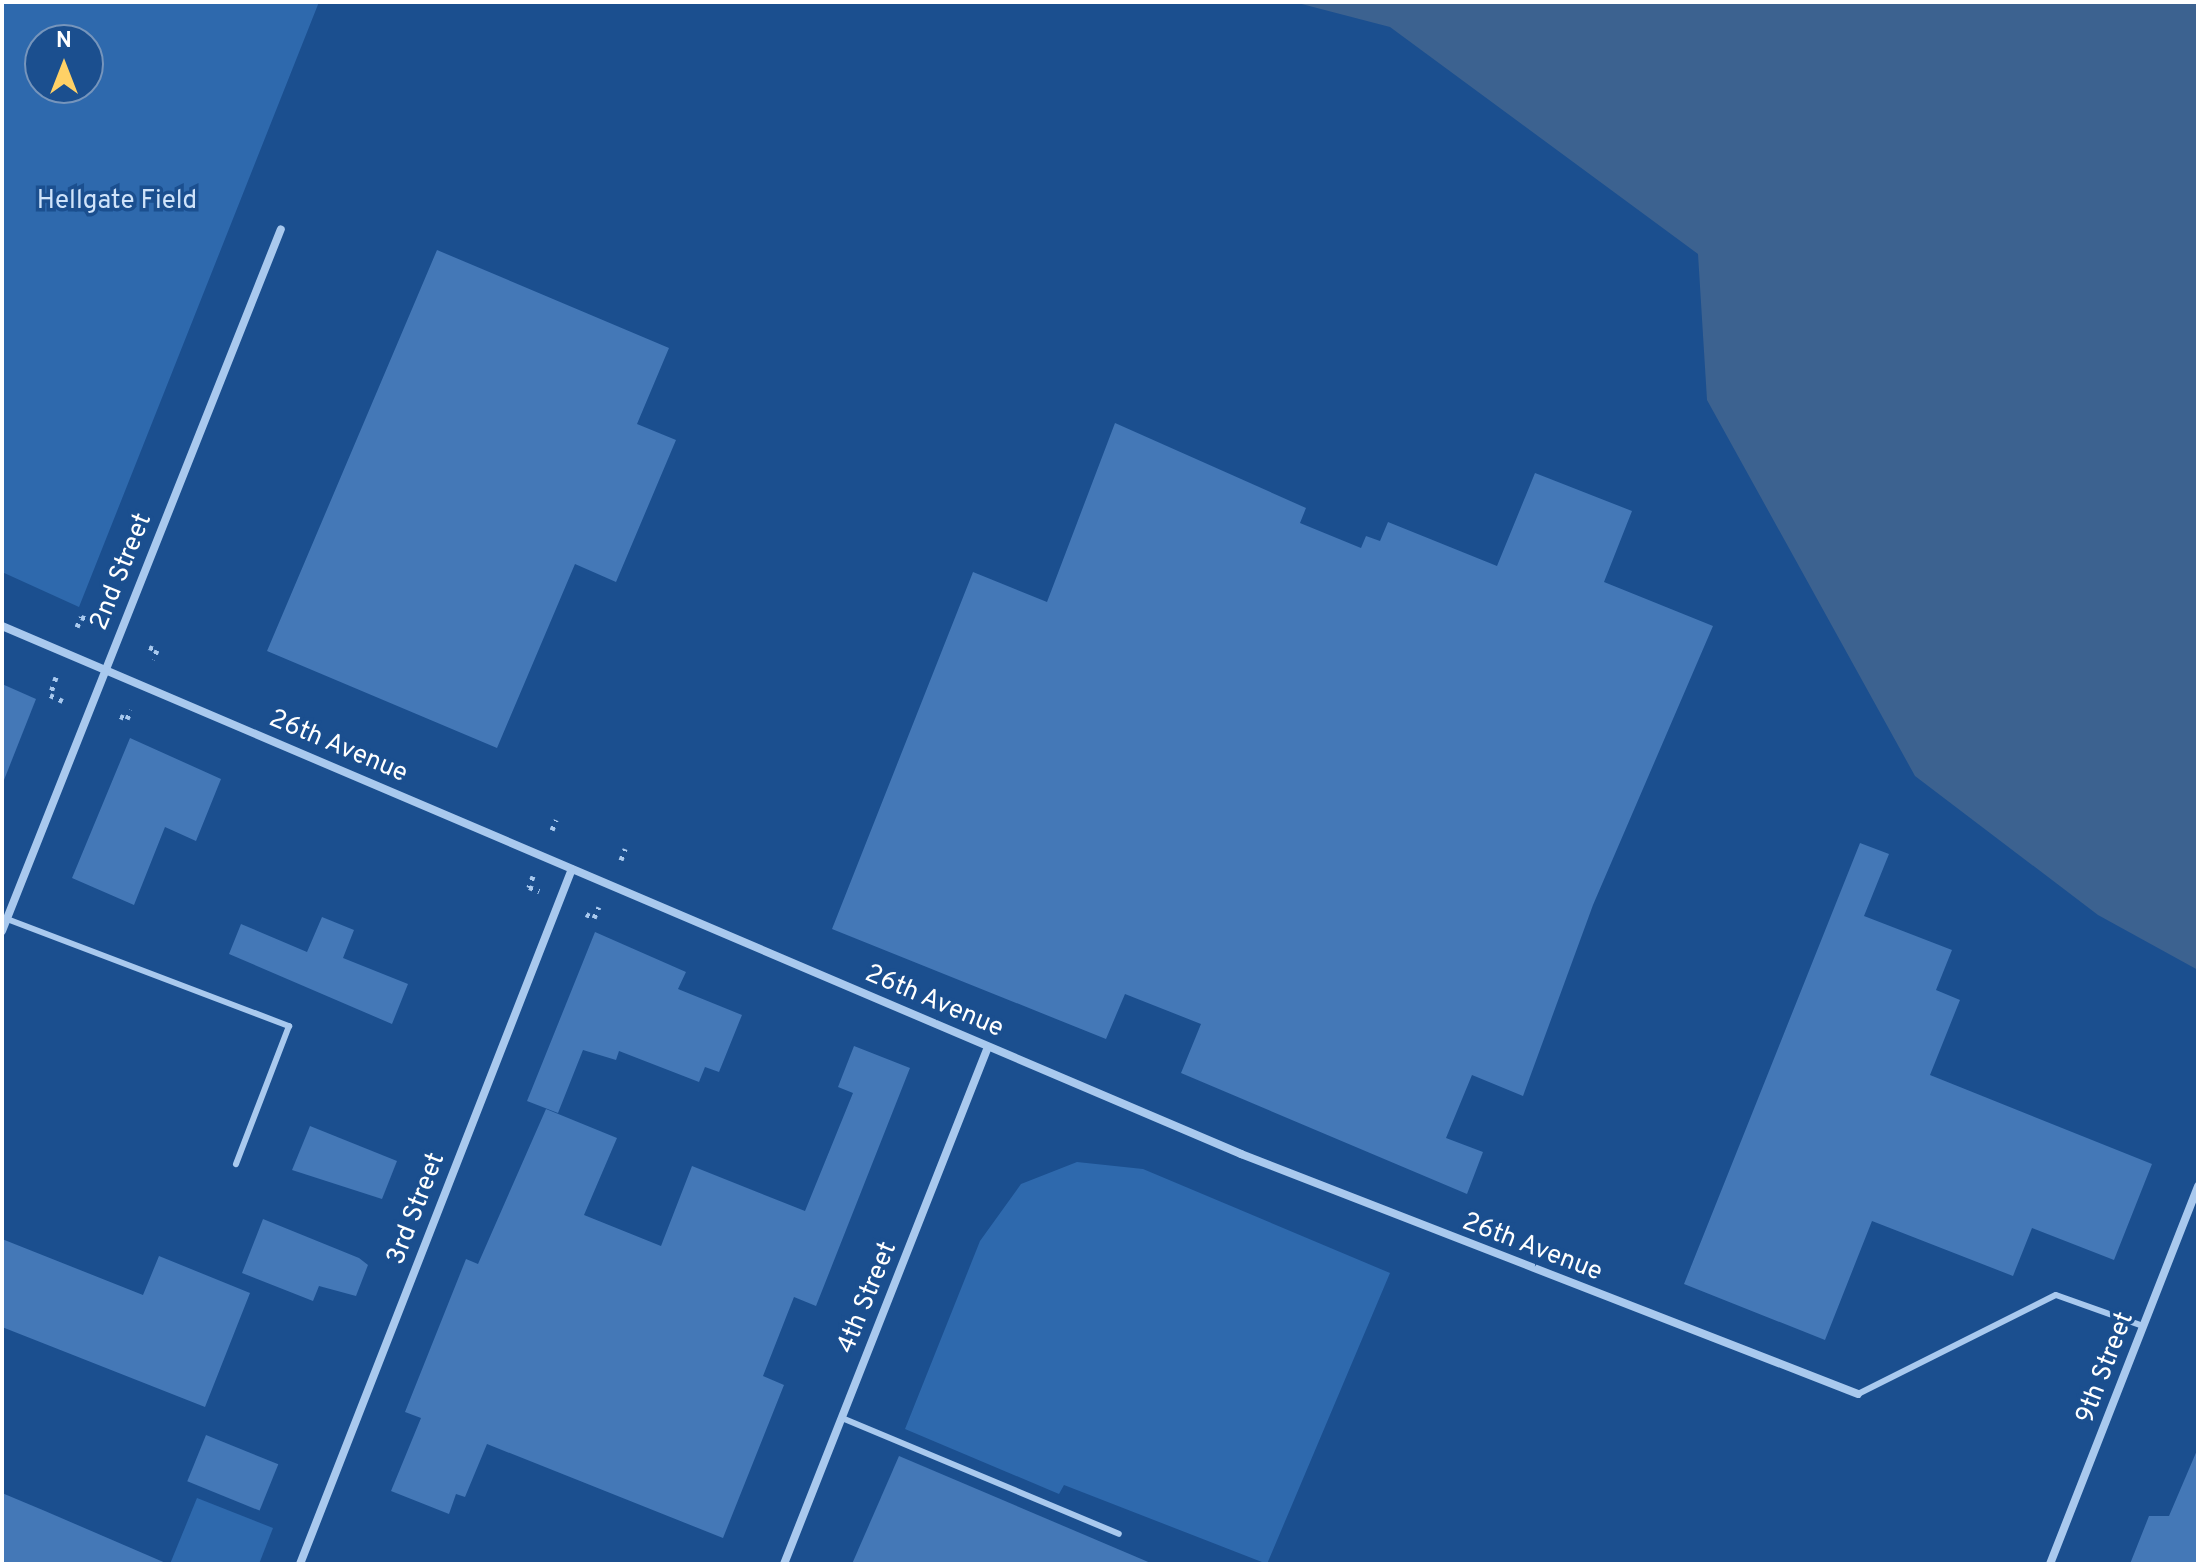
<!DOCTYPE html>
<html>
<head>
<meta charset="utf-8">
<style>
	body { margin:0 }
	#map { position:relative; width:2200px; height:1566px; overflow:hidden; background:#1b4f8f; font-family:Overpass,sans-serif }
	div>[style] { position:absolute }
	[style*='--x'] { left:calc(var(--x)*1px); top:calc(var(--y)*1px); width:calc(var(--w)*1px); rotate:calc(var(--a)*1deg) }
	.green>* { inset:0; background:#2e69ad }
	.water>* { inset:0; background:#3c6290 }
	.building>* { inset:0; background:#4478b7; transform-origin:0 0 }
	.path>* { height:5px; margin-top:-2.5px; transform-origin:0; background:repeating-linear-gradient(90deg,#a9c9ee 0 4px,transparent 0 10px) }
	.lane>* { height:6px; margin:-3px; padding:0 3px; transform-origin:3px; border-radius:3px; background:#a9c9ee }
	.street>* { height:8px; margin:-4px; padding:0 4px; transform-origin:4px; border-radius:4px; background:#a9c9ee }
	span { translate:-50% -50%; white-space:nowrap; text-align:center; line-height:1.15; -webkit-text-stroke:7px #1b4f8f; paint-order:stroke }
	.park-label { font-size:26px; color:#cfe3fa }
	.street-label { font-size:26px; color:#fff }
	.frame { position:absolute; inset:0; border:4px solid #fff; pointer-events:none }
	.north { position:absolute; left:24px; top:24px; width:80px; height:80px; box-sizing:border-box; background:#1b4f8f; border:2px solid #7695bc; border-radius:50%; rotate:0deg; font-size:22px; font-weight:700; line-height:32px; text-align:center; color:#fff }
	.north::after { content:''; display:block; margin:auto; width:28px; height:36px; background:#ffd166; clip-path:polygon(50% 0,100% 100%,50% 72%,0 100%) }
</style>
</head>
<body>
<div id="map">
	<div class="green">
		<i style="clip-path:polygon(evenodd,2px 2px,319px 2px,79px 607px,2px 572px,2px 2px,40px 40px,88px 40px,88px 88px,40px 88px,40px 40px)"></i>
		<i style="clip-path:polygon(1077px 1162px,1143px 1169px,1390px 1273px,1267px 1564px,1064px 1485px,1059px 1494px,905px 1429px,980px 1241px,1021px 1184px)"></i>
		<i style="clip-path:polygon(197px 1498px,273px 1528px,259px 1564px,170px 1564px)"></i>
	</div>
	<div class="water">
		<i style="clip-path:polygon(1294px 2px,2198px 2px,2198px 970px,2098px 915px,1915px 776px,1707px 400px,1698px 254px,1390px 27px)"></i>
	</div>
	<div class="building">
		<i style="clip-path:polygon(437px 250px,669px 348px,637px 424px,676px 440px,616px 582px,575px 564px,497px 748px,267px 651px)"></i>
		<i style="clip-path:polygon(1115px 423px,1306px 508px,1300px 523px,1361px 548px,1366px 536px,1380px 541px,1388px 522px,1497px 566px,1535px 473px,1632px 511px,1604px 582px,1713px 626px,1593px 905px,1523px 1096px,1472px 1075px,1446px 1138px,1483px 1152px,1467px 1194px,1181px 1073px,1201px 1024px,1125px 994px,1106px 1039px,832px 929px,973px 572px,1047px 602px)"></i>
		<i style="clip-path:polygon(2px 684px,36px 699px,4px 780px,2px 780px)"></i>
		<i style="clip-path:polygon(130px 738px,221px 779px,196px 841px,165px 827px,134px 905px,72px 878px)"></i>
		<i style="clip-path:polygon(1860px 843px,1889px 854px,1864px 916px,1952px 950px,1936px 990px,1960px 1000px,1930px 1075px,2152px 1164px,2114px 1260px,2032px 1228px,2013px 1276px,1872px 1221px,1825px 1340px,1684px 1284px)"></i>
		<i style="clip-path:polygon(322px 917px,354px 930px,343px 958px,408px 984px,392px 1024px,229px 954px,241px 924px,307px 952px)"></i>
		<i style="clip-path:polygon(595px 932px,686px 972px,678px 989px,742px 1015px,719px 1072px,705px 1067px,699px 1082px,619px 1051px,616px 1060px,583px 1050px,558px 1113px,527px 1101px)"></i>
		<i style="clip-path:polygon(854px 1046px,910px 1068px,816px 1306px,794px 1297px,763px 1376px,784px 1385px,723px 1538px,487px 1444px,465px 1497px,456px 1494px,449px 1514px,391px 1491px,421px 1418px,405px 1412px,466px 1259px,478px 1264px,546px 1109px,617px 1138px,584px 1215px,661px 1246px,692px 1166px,805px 1211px,853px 1093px,838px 1087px)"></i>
		<i style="clip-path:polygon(310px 1126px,397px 1161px,382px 1199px,292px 1170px)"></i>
		<i style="clip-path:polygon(263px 1219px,359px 1258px,368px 1265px,356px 1296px,319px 1286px,313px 1301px,242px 1273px)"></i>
		<i style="clip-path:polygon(2px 1239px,143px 1295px,159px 1256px,250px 1293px,205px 1407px,2px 1327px)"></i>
		<i style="left:206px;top:1435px;width:78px;height:50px;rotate:22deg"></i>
		<i style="clip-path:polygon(2198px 1448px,2198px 1564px,2130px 1564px,2149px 1516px,2169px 1516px)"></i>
		<i style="clip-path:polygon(899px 1456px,1153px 1564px,852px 1564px)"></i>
		<i style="clip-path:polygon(2px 1493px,45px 1511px,168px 1564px,2px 1564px)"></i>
	</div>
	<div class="path">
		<i style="--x:77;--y:627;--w:11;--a:-68"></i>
		<i style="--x:81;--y:617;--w:9;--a:18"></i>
		<i style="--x:149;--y:647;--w:9;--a:21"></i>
		<i style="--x:157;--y:650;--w:10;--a:114"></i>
		<i style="--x:56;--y:677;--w:19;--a:108"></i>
		<i style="--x:50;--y:695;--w:14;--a:25"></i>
		<i style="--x:120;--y:716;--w:8;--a:23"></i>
		<i style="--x:127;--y:719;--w:10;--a:-66"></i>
		<i style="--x:552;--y:830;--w:11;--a:-68"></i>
		<i style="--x:621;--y:860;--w:12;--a:-70"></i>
		<i style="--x:533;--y:876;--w:12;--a:110"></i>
		<i style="--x:529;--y:887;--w:11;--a:22"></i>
		<i style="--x:586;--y:914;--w:9;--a:27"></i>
		<i style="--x:594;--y:918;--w:12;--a:-66"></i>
	</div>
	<div class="lane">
		<i style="--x:7;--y:919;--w:302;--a:20.8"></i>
		<i style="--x:289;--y:1026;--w:148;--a:111"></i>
		<i style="--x:1858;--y:1394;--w:221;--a:-26.6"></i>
		<i style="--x:2056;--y:1295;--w:92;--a:19.6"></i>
		<i style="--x:842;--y:1418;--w:300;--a:22.7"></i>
	</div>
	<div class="street">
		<i style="--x:2;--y:626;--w:1347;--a:23.08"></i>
		<i style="--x:1241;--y:1154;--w:662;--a:21.25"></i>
		<i style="--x:2;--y:931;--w:755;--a:-68.33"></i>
		<i style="--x:300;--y:1564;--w:746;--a:-68.63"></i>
		<i style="--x:784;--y:1564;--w:556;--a:-68.47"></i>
		<i style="--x:2050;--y:1564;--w:406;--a:-68.6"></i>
	</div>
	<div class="park-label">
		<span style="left:117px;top:202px">Hellgate Field</span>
	</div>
	<div class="street-label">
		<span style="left:122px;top:572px;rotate:-68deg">2nd Street</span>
		<span style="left:338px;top:747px;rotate:23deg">26th Avenue</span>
		<span style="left:934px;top:1002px;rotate:23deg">26th Avenue</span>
		<span style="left:417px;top:1209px;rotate:-69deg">3rd Street</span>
		<span style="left:1532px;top:1248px;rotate:21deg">26th Avenue</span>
		<span style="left:868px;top:1298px;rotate:-68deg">4th Street</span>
		<span style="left:2106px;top:1368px;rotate:-69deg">9th Street</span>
	</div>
	<div class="frame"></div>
	<div class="north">N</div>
</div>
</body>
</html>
